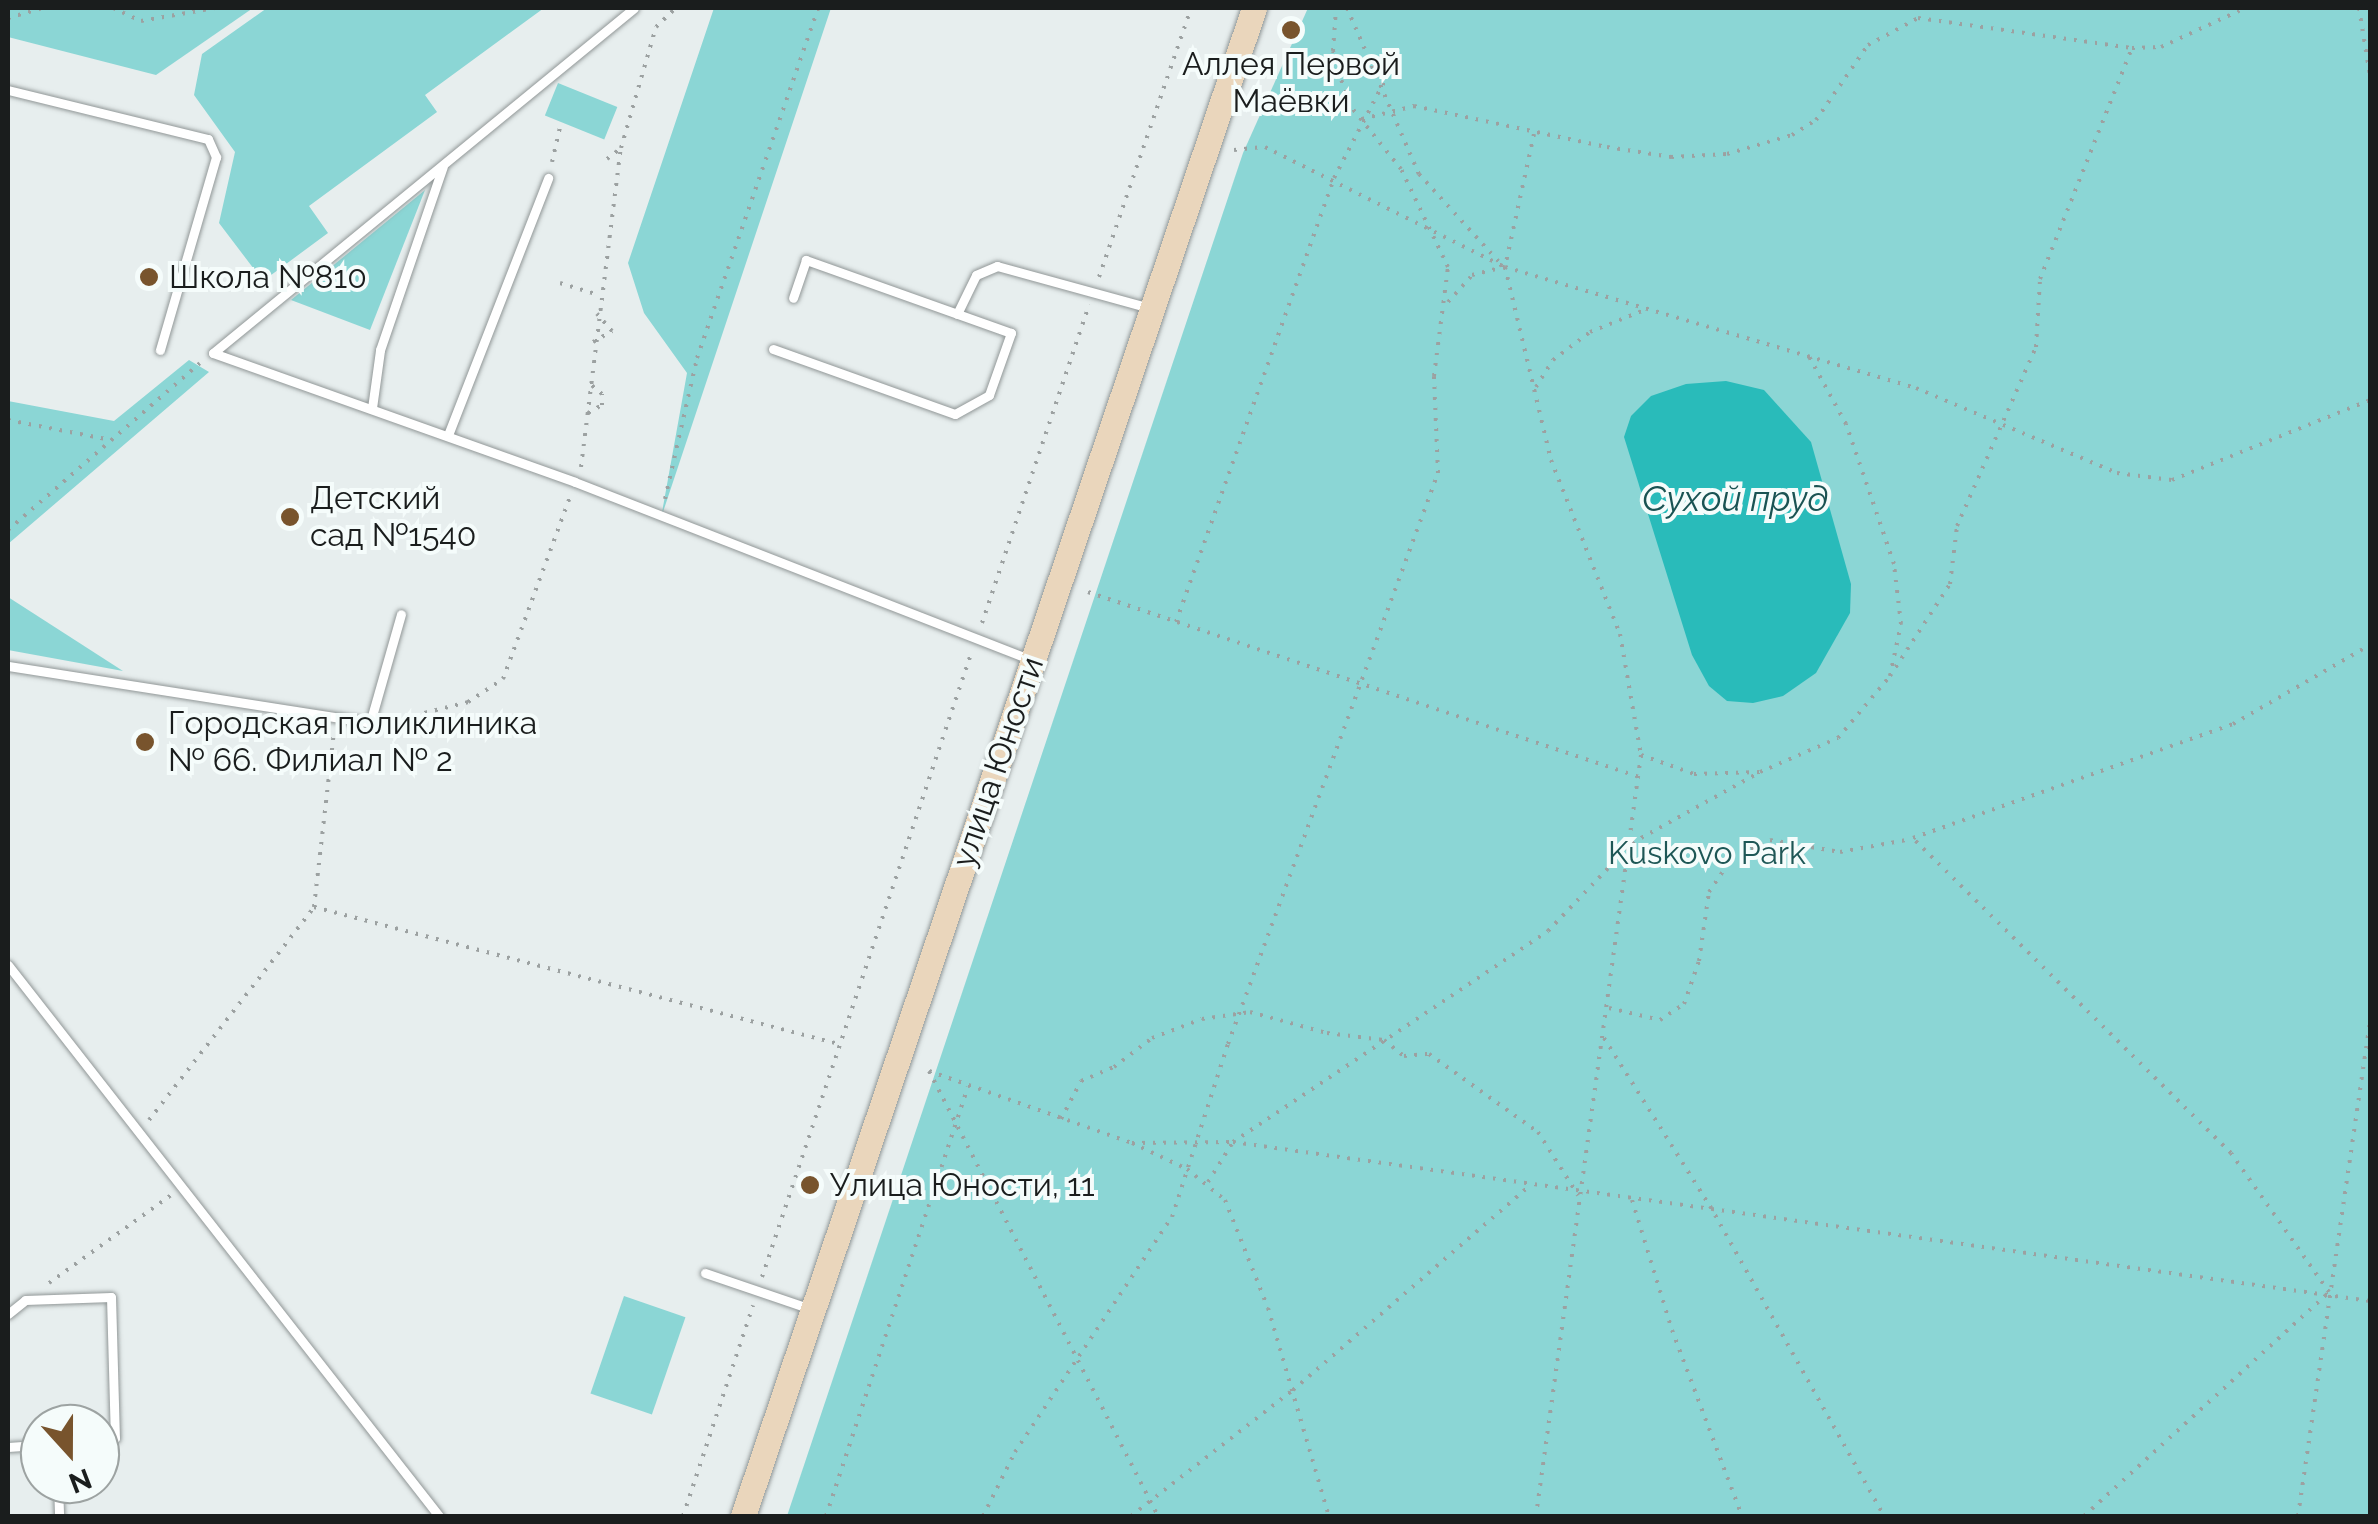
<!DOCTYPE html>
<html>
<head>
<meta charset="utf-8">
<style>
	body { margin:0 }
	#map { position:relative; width:2378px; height:1524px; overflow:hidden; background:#e7eeee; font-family:Raleway,sans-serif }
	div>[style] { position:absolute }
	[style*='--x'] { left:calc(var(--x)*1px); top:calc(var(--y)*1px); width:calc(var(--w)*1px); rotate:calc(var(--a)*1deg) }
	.green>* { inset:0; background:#8bd6d5; transform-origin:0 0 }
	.water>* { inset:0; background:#29bbba }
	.path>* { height:4px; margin-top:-2px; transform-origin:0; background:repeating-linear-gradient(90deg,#9ca1a1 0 2.5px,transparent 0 10.5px) }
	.roads { filter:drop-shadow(0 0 2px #919797) drop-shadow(0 0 2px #919797) }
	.service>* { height:9px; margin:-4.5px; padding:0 4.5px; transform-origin:4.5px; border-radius:4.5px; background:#fff }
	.secondary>* { height:25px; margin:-12.5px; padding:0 12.5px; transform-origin:12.5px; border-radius:12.5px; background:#ead6bc }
	.dots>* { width:28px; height:28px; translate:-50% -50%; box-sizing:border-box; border:5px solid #f5fcfb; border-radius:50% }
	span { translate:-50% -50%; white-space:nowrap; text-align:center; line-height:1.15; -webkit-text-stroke:8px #f5fcfb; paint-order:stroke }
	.poi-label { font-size:32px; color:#1a1d1d }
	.left { translate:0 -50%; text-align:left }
	.street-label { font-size:32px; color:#1a1d1d }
	.park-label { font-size:32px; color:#1e5756 }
	.water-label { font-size:35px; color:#1a5353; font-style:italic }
	.frame { position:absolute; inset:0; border:10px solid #1a1d1d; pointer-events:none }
	.north { position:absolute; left:20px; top:1404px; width:100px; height:100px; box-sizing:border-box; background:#f5fcfb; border:2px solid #9da3a2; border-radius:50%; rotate:159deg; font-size:28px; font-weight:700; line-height:40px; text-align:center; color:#1a1d1d }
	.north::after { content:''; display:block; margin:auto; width:35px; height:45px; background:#78542d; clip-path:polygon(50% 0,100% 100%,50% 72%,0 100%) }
</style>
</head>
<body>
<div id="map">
	<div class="green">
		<i style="clip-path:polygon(8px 8px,253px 8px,156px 75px,8px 37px)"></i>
		<i style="clip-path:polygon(267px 8px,544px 8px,425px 95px,437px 112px,309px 206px,328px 233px,263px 281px,219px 223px,235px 152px,194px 95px,202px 54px)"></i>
		<i style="clip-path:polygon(714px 8px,831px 8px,661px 518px,687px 373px,644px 313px,628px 263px)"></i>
		<i style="clip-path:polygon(1308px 8px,2370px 8px,2370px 1516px,787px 1516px,1243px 153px)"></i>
		<i style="left:558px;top:83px;width:64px;height:35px;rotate:22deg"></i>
		<i style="clip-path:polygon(425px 190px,370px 330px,291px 300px)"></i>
		<i style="clip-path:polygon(189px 360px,209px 372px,8px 544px,8px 401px,114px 421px)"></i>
		<i style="clip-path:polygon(8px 597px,123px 671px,8px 650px)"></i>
		<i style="left:624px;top:1296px;width:65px;height:103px;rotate:19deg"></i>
	</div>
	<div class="water">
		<i style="clip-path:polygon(1726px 381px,1764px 390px,1811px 442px,1851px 584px,1850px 613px,1816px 673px,1783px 696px,1753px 703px,1727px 701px,1709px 686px,1692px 655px,1624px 437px,1631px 416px,1651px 396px,1686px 384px)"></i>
	</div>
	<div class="path">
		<i style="--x:113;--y:8;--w:31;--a:25"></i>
		<i style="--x:141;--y:21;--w:75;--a:-10"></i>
		<i style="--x:1347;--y:8;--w:181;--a:66.6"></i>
		<i style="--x:1419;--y:174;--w:122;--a:47.7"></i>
		<i style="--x:2359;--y:8;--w:69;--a:80.8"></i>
		<i style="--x:8;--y:18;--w:36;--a:-16"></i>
		<i style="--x:1362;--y:119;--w:54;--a:-14"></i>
		<i style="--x:1414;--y:106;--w:197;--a:12"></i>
		<i style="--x:1607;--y:147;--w:65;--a:8.9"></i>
		<i style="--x:1671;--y:157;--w:56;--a:-3.1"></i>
		<i style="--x:1727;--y:154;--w:68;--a:-16.3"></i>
		<i style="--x:1792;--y:135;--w:28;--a:-32"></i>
		<i style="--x:1816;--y:120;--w:91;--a:-55.3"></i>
		<i style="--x:1868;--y:45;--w:57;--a:-28.4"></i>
		<i style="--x:1918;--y:18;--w:216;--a:8"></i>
		<i style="--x:2132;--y:48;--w:29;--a:-2"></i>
		<i style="--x:2161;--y:47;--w:93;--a:-24.9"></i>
		<i style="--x:1534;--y:134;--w:136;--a:102.3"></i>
		<i style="--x:1505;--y:267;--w:198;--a:76.6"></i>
		<i style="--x:1551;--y:460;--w:187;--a:68.4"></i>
		<i style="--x:1620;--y:634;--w:123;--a:80.2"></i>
		<i style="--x:1641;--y:755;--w:768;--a:97.86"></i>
		<i style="--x:1234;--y:150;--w:31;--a:-6"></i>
		<i style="--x:1265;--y:147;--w:268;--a:26.6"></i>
		<i style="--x:1505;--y:267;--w:428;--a:16.4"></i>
		<i style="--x:1916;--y:388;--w:218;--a:22.9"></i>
		<i style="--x:2117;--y:473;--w:55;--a:7.3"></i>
		<i style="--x:2172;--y:480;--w:214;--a:-22"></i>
		<i style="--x:607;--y:159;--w:18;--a:-38"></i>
		<i style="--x:552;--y:162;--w:40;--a:-77"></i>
		<i style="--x:1099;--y:277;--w:284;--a:-71.1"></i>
		<i style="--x:560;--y:283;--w:41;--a:17.1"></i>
		<i style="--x:1448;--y:302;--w:36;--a:-48"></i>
		<i style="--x:1472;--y:275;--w:34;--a:-14"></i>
		<i style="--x:593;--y:342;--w:22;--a:-30"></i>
		<i style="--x:612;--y:331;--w:23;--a:-131"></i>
		<i style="--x:1536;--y:387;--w:32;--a:-58"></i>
		<i style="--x:1553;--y:360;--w:46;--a:-37.1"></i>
		<i style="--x:1590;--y:332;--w:61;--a:-22"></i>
		<i style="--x:588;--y:413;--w:16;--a:-30"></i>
		<i style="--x:602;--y:405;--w:11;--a:-90"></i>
		<i style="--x:602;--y:394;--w:17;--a:-140"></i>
		<i style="--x:8;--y:420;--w:105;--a:11"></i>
		<i style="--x:581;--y:467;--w:321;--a:-82.9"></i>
		<i style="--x:621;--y:148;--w:126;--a:-73.9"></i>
		<i style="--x:656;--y:27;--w:28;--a:-44"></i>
		<i style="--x:665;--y:499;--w:145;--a:-77.2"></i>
		<i style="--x:697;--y:358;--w:370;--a:-70.9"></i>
		<i style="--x:8;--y:530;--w:254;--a:-41"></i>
		<i style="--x:1088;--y:592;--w:581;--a:18.56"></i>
		<i style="--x:1176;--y:622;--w:471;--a:-70.4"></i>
		<i style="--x:1334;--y:178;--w:108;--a:-62.5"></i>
		<i style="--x:982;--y:623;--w:336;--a:-71.4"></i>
		<i style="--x:1890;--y:676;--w:110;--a:-56.9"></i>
		<i style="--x:1950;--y:584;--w:58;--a:-83.1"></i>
		<i style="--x:1957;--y:526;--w:196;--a:-66.2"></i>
		<i style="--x:2036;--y:347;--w:68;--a:-86.6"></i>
		<i style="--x:2040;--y:279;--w:249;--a:-68.3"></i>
		<i style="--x:384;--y:723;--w:87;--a:-14"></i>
		<i style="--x:468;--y:702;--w:42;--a:-33.3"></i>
		<i style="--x:503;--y:679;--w:197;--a:-69.8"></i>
		<i style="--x:1641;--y:755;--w:56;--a:19.7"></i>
		<i style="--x:1694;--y:774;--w:66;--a:-1.7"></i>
		<i style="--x:1760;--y:772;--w:85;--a:-23.6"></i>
		<i style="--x:1838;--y:738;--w:81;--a:-50"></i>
		<i style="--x:1890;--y:676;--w:53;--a:-78.1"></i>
		<i style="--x:1901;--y:624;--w:60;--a:-96.7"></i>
		<i style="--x:1894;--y:564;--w:148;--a:-108.9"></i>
		<i style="--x:1846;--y:424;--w:83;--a:-118.7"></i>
		<i style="--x:314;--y:907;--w:543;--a:14.63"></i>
		<i style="--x:1609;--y:1008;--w:52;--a:13.2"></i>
		<i style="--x:1660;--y:1020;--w:29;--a:-34"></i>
		<i style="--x:1684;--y:1004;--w:46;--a:-70.8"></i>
		<i style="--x:1699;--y:961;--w:70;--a:-81.8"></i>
		<i style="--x:1709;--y:892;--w:41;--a:-55.9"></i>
		<i style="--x:1732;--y:858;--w:42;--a:-25.3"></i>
		<i style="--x:1770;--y:840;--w:71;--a:9.7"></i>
		<i style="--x:1840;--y:852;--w:73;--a:-10.2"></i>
		<i style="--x:1604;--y:1038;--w:199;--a:57.8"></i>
		<i style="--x:1710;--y:1206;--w:355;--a:60.7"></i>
		<i style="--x:929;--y:1071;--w:215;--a:19.5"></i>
		<i style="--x:1132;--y:1143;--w:61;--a:25.3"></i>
		<i style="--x:1187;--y:1169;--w:49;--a:39.2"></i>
		<i style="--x:1225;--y:1200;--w:116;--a:68.3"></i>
		<i style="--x:1268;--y:1308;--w:217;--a:73.7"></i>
		<i style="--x:929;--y:1071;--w:500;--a:62.77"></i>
		<i style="--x:1061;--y:1119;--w:43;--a:-62.2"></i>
		<i style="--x:1081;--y:1081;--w:36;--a:-23"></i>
		<i style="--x:1114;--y:1067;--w:48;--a:-37.3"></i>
		<i style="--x:1152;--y:1038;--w:53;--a:-20.8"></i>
		<i style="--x:1202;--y:1019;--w:49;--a:-8.3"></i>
		<i style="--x:1250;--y:1012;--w:80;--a:15.3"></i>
		<i style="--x:1327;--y:1033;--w:57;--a:7"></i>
		<i style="--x:1384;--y:1040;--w:26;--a:39"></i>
		<i style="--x:1404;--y:1056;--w:25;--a:-5"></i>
		<i style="--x:1429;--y:1054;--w:134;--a:35.6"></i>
		<i style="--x:1538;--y:1132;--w:75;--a:57.6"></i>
		<i style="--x:149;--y:1120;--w:269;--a:-52.2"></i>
		<i style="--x:314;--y:907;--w:176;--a:-83.5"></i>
		<i style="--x:1132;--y:1143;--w:101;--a:-0.6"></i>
		<i style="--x:1233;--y:1142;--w:1148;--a:7.96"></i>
		<i style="--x:1208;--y:1182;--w:47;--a:-58"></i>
		<i style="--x:1233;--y:1142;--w:379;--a:-33.8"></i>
		<i style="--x:1548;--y:931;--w:122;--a:-46.3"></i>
		<i style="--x:1632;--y:843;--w:146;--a:-29"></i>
		<i style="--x:1632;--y:1200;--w:136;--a:72.9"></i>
		<i style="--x:1672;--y:1330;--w:199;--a:69.4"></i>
		<i style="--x:762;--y:1277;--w:660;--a:-71.46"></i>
		<i style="--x:49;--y:1283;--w:150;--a:-35.8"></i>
		<i style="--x:683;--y:1516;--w:222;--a:-71.6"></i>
		<i style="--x:826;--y:1516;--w:452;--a:-71.7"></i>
		<i style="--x:983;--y:1516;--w:72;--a:-63.4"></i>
		<i style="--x:1015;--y:1452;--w:283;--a:-56.3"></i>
		<i style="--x:1172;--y:1217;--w:182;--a:-72.1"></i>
		<i style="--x:1228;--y:1044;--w:608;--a:-69.81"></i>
		<i style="--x:1438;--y:473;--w:97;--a:-92.4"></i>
		<i style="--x:1434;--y:376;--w:110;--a:-82.7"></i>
		<i style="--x:1448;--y:267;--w:109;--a:-115.6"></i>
		<i style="--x:1401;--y:169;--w:85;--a:-128.8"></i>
		<i style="--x:1348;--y:103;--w:54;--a:-106.1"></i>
		<i style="--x:1333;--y:51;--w:43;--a:-86"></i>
		<i style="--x:1131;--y:1516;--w:205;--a:-37.9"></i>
		<i style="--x:1293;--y:1390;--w:311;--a:-40.8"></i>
		<i style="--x:2084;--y:1516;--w:332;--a:-42.4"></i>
		<i style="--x:2329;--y:1292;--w:170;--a:-125.2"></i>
		<i style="--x:2231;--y:1153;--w:448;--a:-135.3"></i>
		<i style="--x:1913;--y:838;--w:340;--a:-19.6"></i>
		<i style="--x:2233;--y:724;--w:158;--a:-30"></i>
		<i style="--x:2298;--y:1516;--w:500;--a:-81.72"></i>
	</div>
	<div class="roads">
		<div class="service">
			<i style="--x:8;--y:90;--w:206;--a:13.8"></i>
			<i style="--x:208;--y:139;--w:20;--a:66"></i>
			<i style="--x:216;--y:157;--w:201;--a:106.2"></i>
			<i style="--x:957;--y:314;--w:43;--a:-64"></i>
			<i style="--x:976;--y:275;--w:23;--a:-23"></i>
			<i style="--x:997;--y:266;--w:158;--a:15.4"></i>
			<i style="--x:773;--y:349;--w:193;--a:19.7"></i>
			<i style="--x:955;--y:414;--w:39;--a:-29"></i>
			<i style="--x:989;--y:395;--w:66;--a:-70.5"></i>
			<i style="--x:1011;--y:333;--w:218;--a:-160.4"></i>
			<i style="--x:806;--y:260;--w:40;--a:108.9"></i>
			<i style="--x:213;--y:353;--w:384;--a:19.6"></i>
			<i style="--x:575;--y:482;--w:488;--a:21.3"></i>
			<i style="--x:213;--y:353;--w:544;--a:-39.33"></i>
			<i style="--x:372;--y:408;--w:59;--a:-82.1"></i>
			<i style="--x:380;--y:350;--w:194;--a:-71.1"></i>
			<i style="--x:448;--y:435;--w:276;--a:-68.7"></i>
			<i style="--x:8;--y:666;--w:366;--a:8.9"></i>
			<i style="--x:370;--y:723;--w:113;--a:-74.1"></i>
			<i style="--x:8;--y:965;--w:700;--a:51.97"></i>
			<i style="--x:705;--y:1273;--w:112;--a:18.8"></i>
			<i style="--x:8;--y:1314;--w:22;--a:-39"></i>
			<i style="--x:25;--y:1300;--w:86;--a:-2"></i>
			<i style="--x:111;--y:1297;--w:141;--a:88.4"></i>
			<i style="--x:115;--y:1438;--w:15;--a:172"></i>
			<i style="--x:8;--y:1447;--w:32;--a:-4"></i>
			<i style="--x:58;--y:1484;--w:32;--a:88"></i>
		</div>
		<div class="secondary">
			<i style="--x:743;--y:1516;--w:1592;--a:-71.28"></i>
		</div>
	</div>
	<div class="dots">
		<i style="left:1291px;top:30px;background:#78542d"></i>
		<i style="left:149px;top:277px;background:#78542d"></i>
		<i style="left:290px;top:517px;background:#78542d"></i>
		<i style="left:145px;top:742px;background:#78542d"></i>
		<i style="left:810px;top:1185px;background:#78542d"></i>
	</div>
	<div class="poi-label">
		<span style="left:1291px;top:83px">Аллея Первой<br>Маёвки</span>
		<span class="left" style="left:169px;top:277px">Школа №810</span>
		<span class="left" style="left:310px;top:517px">Детский<br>сад №1540</span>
		<span class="left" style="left:168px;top:742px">Городская поликлиника<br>№ 66. Филиал № 2</span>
		<span class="left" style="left:830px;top:1185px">Улица Юности, 11</span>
	</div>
	<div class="street-label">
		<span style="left:998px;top:762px;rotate:-71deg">улица Юности</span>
	</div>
	<div class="park-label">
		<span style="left:1707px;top:853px">Kuskovo Park</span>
	</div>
	<div class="water-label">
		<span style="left:1735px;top:499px">Сухой пруд</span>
	</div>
	<div class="frame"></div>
	<div class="north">N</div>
</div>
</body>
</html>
